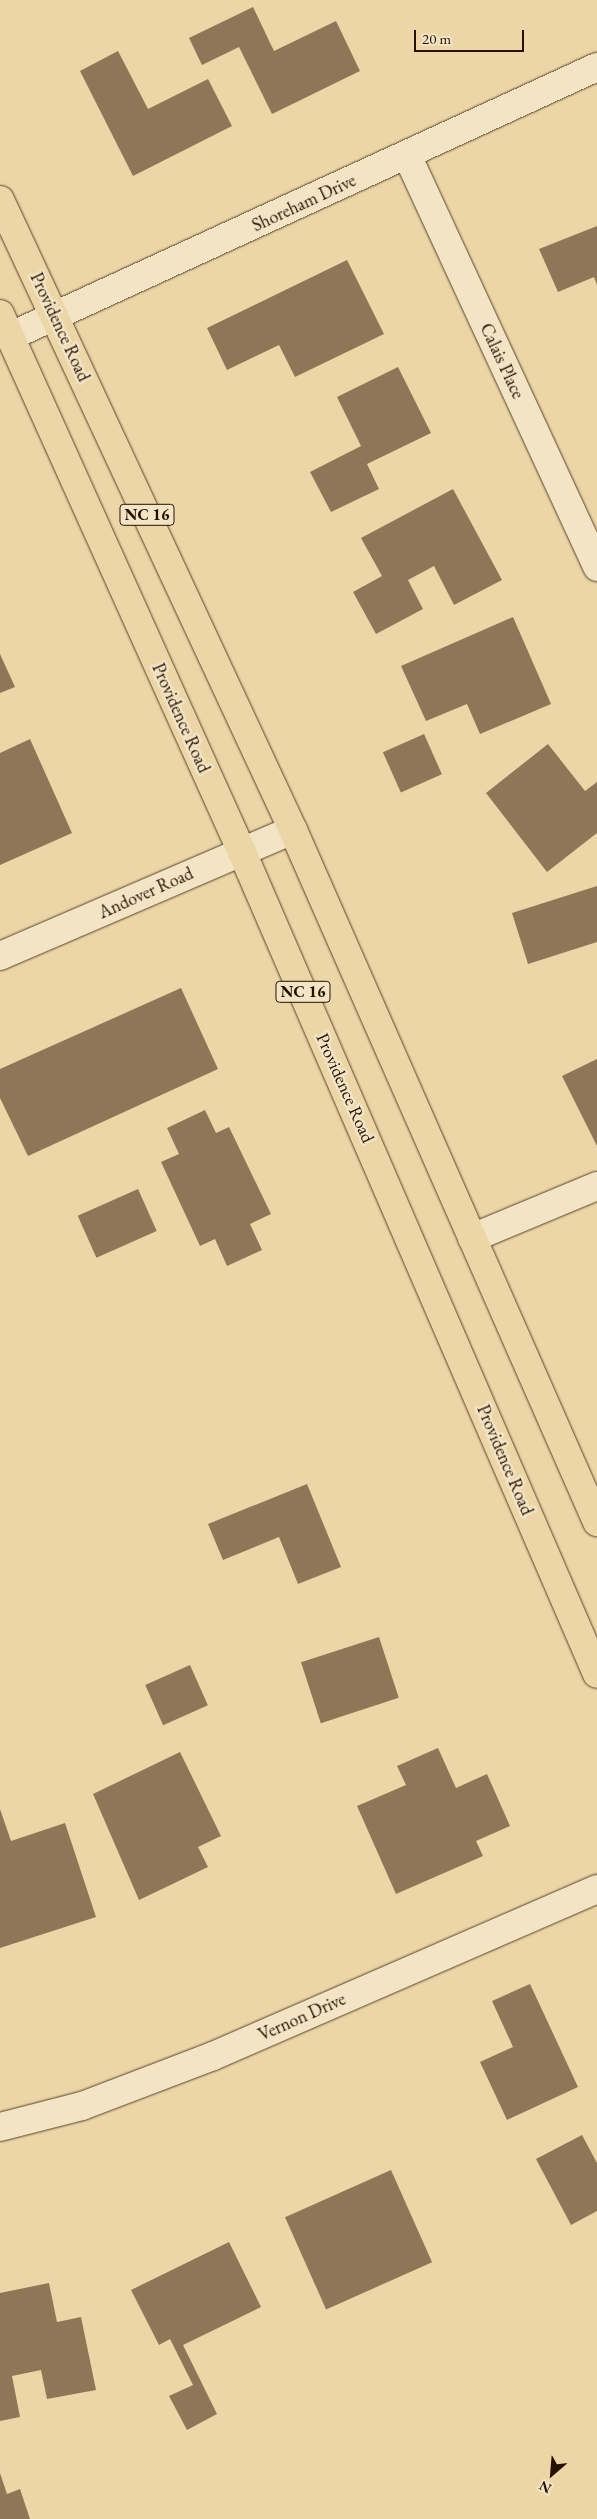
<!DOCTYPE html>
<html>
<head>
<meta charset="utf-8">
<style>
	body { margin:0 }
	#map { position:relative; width:597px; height:2519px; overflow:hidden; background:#ecd6a7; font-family:"EB Garamond",serif }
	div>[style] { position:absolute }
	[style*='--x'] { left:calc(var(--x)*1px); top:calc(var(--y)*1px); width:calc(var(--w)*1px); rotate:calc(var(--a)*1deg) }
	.building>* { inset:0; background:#8d7757; transform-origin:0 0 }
	.roads { filter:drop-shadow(0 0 1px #58422a) drop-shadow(0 0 1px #58422a) }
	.minor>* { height:28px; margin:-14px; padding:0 14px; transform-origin:14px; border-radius:14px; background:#f3e4c6 }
	.major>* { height:28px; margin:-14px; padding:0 14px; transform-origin:14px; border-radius:14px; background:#ecd6a7 }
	span { translate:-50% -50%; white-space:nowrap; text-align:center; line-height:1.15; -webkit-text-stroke:5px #f3e4c6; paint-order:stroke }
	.shield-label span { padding:1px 4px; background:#f3e4c6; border:1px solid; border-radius:4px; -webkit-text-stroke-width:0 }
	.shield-label { font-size:16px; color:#261100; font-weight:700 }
	.street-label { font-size:18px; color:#261100 }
	.north { position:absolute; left:527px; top:2449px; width:50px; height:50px; -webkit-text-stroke:4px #f3e4c6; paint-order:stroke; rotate:207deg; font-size:14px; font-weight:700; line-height:20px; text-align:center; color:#261100 }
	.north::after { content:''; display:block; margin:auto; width:18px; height:22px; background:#261100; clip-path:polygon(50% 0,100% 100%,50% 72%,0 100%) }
	.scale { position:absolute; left:414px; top:30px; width:110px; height:22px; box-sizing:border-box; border:2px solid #261100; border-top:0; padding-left:6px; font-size:15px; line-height:18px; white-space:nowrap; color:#261100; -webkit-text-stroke:4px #f3e4c6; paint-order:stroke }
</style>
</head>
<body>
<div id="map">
	<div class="building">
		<i style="clip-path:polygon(253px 7px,274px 51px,336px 21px,360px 71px,272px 114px,239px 47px,202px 65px,189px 38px)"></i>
		<i style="clip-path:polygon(118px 51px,148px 109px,208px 79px,232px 126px,133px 176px,80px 71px)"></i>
		<i style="clip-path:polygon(597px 226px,597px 285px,594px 277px,558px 292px,539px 249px)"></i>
		<i style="clip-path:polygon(347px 260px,384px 334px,295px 377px,279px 345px,227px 370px,207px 328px)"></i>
		<i style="clip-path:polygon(398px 367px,431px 433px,367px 464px,379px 489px,331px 512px,310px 472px,361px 446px,337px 397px)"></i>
		<i style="clip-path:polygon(453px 489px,502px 580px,454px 605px,434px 566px,408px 580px,423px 609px,376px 634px,353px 592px,382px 576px,361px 538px)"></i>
		<i style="clip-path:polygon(513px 617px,551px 704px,480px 734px,467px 704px,426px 721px,401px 666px)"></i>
		<i style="clip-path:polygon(0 654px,15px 687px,0 693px)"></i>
		<i style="left:424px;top:734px;width:44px;height:45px;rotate:66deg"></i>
		<i style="clip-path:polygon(30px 739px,72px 833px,0 865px,0 753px)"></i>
		<i style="clip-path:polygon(548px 744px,585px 791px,597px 782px,597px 833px,547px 872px,486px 793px)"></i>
		<i style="clip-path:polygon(597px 886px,597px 942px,528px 964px,512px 913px)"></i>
		<i style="clip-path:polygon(181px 988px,218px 1069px,28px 1156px,0 1098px,0 1069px)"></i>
		<i style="clip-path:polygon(597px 1059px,597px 1146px,562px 1076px)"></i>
		<i style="clip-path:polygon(205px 1110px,216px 1133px,229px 1127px,271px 1214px,250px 1224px,262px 1250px,227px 1266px,215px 1239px,200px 1246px,161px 1162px,179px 1154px,167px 1128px)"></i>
		<i style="left:138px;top:1189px;width:46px;height:66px;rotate:66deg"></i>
		<i style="clip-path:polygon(307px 1484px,341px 1567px,298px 1584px,279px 1537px,223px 1560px,208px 1524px)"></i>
		<i style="left:379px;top:1637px;width:64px;height:82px;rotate:72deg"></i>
		<i style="left:190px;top:1665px;width:44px;height:49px;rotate:66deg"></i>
		<i style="clip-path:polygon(438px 1748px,456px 1788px,487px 1774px,510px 1826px,476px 1841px,483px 1856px,396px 1894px,357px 1806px,406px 1785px,397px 1766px)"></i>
		<i style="clip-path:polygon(180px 1752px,221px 1836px,198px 1847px,208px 1867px,139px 1900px,93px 1794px)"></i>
		<i style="clip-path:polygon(0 1809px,11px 1841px,65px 1823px,96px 1917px,0 1948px)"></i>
		<i style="clip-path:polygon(530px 1984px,578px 2087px,507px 2120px,480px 2062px,513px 2047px,492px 2001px)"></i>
		<i style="clip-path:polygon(582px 2135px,597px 2163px,597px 2211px,571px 2225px,536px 2159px)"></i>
		<i style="left:391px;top:2170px;width:101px;height:116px;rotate:66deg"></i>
		<i style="clip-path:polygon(229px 2242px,261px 2307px,183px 2345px,217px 2414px,187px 2430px,169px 2396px,193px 2385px,170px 2339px,159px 2345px,131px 2290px)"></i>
		<i style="clip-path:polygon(49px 2283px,57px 2322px,81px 2317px,96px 2390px,47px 2399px,41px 2370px,12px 2376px,20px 2417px,0 2421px,0 2293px)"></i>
		<i style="clip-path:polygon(0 2473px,7px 2494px,20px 2489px,30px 2519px,0 2519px)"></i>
	</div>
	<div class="roads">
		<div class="minor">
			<i style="--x:407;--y:155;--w:454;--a:65.2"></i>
			<i style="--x:11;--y:336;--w:645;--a:-24.66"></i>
			<i style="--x:0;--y:956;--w:319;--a:-23.3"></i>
			<i style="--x:472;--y:1238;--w:135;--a:-22.6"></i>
			<i style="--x:0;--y:2127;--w:85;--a:-14.4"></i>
			<i style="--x:82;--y:2106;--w:140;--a:-20.9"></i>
			<i style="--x:213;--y:2056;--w:419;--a:-23.5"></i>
		</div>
		<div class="major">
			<i style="--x:0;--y:200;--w:695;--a:65.06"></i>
			<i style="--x:293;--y:830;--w:756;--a:66.28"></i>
			<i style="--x:0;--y:314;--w:590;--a:65.78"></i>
			<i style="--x:242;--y:852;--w:895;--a:66.64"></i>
		</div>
	</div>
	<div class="shield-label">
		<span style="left:147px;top:515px">NC 16</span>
		<span style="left:303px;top:992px">NC 16</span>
	</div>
	<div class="street-label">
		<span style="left:304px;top:203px;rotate:-25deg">Shoreham Drive</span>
		<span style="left:60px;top:327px;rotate:65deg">Providence Road</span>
		<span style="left:502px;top:361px;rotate:65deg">Calais Place</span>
		<span style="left:181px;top:718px;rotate:66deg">Providence Road</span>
		<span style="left:146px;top:893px;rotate:-24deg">Andover Road</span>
		<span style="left:345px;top:1088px;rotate:66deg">Providence Road</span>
		<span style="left:505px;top:1460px;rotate:67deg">Providence Road</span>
		<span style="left:302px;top:2017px;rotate:-24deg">Vernon Drive</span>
	</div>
	<div class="north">N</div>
	<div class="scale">20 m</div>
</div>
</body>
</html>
